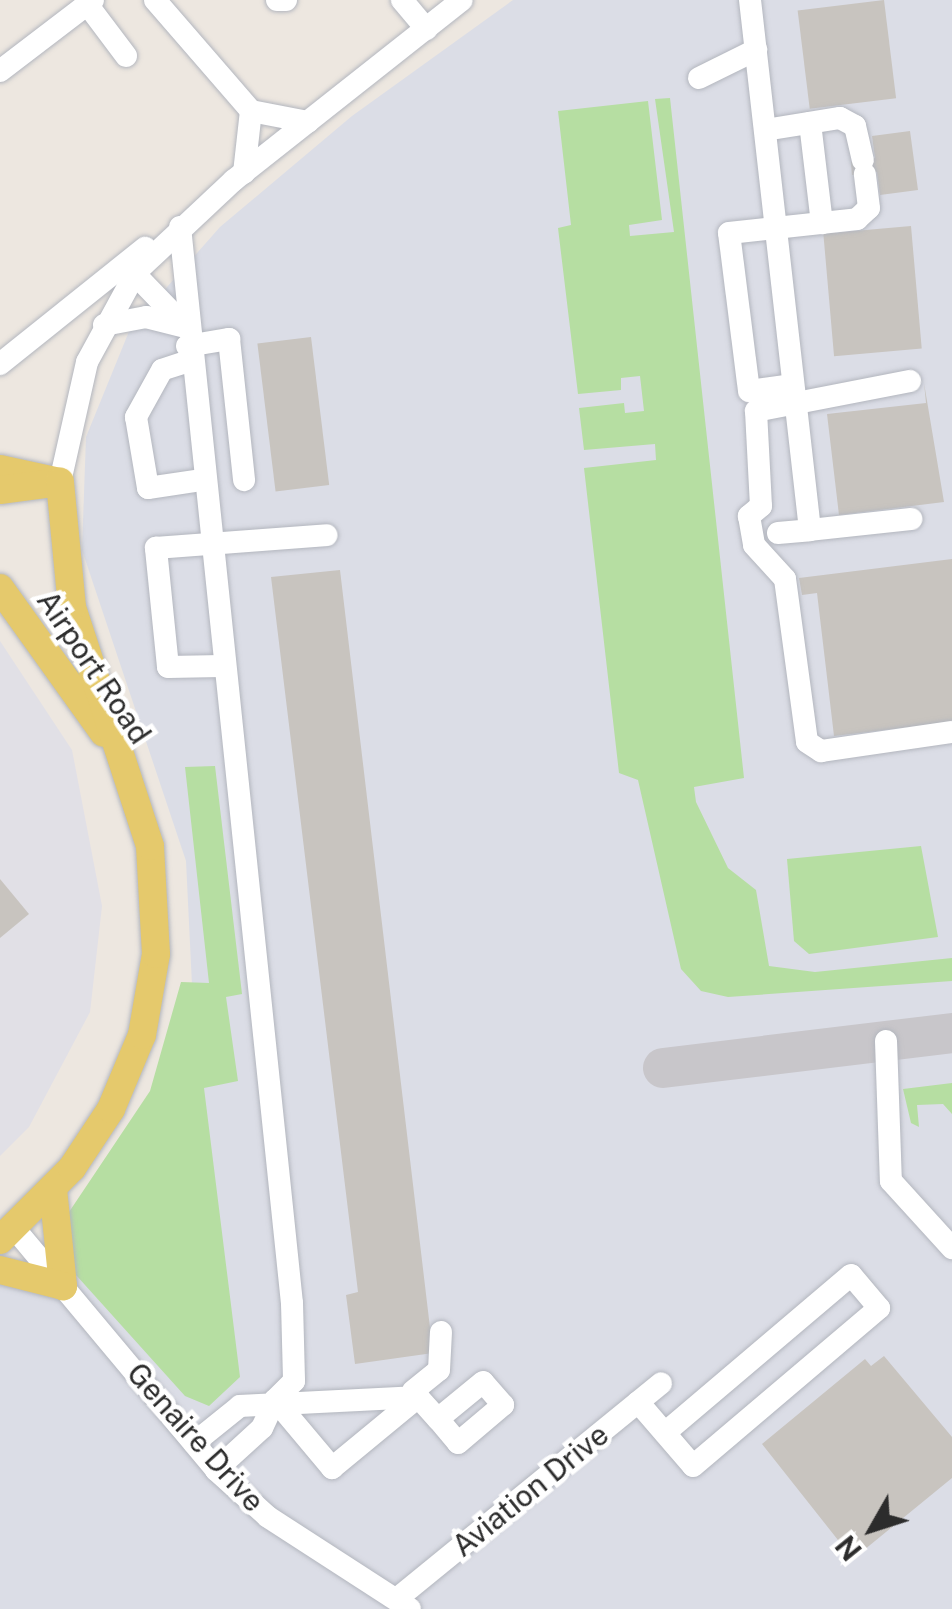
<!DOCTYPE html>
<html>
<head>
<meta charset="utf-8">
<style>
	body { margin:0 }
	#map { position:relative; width:952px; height:1609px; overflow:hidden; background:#ede7e0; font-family:"Public Sans",sans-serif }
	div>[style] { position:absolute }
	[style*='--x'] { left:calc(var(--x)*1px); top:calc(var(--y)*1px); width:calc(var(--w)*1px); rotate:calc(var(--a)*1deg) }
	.industrial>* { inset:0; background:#e1e0e6 }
	.airport>* { inset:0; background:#dbdde6 }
	.green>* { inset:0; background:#b6dea2 }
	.taxiway>* { height:40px; margin:-20px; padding:0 20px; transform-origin:20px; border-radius:20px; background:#c8c6ca }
	.building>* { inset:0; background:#c8c4bf; transform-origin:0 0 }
	.roads { filter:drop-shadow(0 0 2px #b3b6be) drop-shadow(0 0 2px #b3b6be) }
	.minor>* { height:22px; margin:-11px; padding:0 11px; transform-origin:11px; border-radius:11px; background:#fff }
	.major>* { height:28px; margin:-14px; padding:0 14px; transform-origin:14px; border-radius:14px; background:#e5c96c }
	span { translate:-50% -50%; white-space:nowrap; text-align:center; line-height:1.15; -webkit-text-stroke:9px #fff; paint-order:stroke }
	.street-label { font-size:30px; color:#2c2c2c }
	.north { position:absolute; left:822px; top:1479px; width:100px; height:100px; -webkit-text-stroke:8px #fff; paint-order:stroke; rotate:231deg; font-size:28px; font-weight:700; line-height:40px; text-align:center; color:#2c2c2c }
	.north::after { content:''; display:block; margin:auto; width:35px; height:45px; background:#2c2c2c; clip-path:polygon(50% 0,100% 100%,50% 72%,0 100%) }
</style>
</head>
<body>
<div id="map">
	<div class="industrial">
		<i style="clip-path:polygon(0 641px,72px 750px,102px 906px,90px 1012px,29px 1127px,0 1156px)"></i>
	</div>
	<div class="airport">
		<i style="clip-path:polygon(513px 0,952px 0,952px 1609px,0 1609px,0 1283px,74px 1225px,167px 1081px,192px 985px,186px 861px,82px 550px,86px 437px,130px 329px,220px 227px,352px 116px)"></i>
	</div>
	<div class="green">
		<i style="clip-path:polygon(670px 98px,744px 778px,694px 787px,696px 802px,728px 868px,756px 890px,769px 966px,815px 972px,952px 958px,952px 981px,728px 997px,701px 991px,681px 969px,638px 780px,619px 773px,584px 468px,656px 460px,655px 444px,584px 450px,579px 408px,624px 403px,625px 413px,644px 411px,640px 376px,621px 378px,621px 390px,578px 394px,558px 228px,571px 225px,558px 111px,648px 101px,662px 220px,629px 225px,630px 236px,674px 232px,655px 99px)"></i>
		<i style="clip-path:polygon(215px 766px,242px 994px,226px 997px,238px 1081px,204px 1088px,240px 1377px,209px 1406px,185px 1396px,67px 1265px,63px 1221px,150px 1091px,181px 982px,209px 983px,185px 767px)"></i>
		<i style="clip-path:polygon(921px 846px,938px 937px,809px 954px,794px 941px,787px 859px)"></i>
		<i style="clip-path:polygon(952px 1083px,952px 1114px,943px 1104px,917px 1105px,919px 1127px,911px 1123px,903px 1089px)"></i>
	</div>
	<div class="taxiway">
		<i style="--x:663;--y:1068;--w:291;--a:-6.9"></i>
	</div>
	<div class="building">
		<i style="left:884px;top:0;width:99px;height:87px;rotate:83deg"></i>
		<i style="clip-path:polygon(910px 131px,918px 190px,880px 195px,877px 172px,852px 175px,851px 162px,875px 158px,872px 136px)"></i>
		<i style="left:911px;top:226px;width:123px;height:88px;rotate:85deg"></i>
		<i style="left:311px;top:337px;width:149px;height:54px;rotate:83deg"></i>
		<i style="clip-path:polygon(924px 383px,944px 502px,839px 515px,827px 414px,926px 403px)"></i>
		<i style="clip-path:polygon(952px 559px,952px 722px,834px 736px,817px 593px,802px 595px,799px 578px)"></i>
		<i style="clip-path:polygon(340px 570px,433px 1353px,355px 1364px,346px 1295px,358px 1292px,271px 577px)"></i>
		<i style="clip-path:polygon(0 879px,29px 914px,0 938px)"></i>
		<i style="clip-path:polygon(884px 1356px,952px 1437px,952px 1478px,853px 1559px,762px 1444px,865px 1359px,871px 1366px)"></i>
	</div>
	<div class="roads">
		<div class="minor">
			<i style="--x:155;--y:0;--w:147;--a:49.1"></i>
			<i style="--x:277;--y:0;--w:9;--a:0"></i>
			<i style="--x:402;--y:0;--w:38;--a:50"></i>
			<i style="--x:750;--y:0;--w:533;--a:83.54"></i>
			<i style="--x:810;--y:530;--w:102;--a:-6.2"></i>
			<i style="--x:87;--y:4;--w:65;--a:53.1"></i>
			<i style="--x:0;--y:71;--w:117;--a:-37.4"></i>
			<i style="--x:699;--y:78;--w:64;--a:-26.2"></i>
			<i style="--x:810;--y:123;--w:101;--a:83.2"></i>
			<i style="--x:765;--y:130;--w:76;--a:-9.1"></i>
			<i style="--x:840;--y:118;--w:17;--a:28"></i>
			<i style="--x:855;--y:126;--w:35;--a:77"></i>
			<i style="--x:244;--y:173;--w:62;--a:-83.6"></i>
			<i style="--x:251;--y:111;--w:58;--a:10.9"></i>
			<i style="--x:180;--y:227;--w:1082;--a:84.06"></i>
			<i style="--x:292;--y:1303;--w:78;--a:88.5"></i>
			<i style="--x:294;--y:1381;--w:27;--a:135"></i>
			<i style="--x:275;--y:1400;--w:89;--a:50"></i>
			<i style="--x:332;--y:1468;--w:112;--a:-39.5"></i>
			<i style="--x:418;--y:1397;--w:30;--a:48"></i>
			<i style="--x:438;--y:1419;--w:31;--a:50"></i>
			<i style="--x:458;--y:1443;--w:59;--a:-40.2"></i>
			<i style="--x:503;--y:1405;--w:30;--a:-131"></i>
			<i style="--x:483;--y:1382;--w:58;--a:140.6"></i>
			<i style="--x:126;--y:265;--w:82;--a:46"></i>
			<i style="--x:104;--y:325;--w:43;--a:-10.8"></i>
			<i style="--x:146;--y:317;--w:40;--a:14.4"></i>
			<i style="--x:187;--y:346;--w:43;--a:-9.5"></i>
			<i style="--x:229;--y:339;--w:142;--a:83.9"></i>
			<i style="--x:189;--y:361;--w:28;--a:162"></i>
			<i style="--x:162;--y:370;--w:54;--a:119"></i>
			<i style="--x:136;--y:417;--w:72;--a:80.4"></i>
			<i style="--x:148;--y:488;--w:55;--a:-8.4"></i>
			<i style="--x:0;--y:364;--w:186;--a:-38.7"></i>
			<i style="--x:910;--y:381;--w:157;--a:169"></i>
			<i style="--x:756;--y:411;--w:95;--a:87"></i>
			<i style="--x:761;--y:506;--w:16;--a:140"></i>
			<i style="--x:749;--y:516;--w:29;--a:80"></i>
			<i style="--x:754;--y:545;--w:46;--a:47.6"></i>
			<i style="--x:785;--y:579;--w:164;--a:82.3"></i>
			<i style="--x:807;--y:742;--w:17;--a:33"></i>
			<i style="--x:821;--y:751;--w:132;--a:-8.3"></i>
			<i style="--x:793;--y:385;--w:44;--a:172.2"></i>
			<i style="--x:749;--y:391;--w:159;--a:-97.2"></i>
			<i style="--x:729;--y:233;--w:129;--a:-6.2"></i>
			<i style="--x:857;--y:219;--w:16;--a:-43"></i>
			<i style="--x:869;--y:208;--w:34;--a:-97"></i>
			<i style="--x:60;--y:482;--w:123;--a:-77.3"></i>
			<i style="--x:87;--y:362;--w:102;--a:-61.4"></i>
			<i style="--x:136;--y:272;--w:134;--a:-43.2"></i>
			<i style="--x:234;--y:180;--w:290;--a:-38.3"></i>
			<i style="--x:778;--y:533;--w:32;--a:-5"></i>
			<i style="--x:222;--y:666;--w:54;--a:178.9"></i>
			<i style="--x:168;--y:667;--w:120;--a:-95.8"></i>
			<i style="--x:156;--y:548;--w:171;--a:-4.3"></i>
			<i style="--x:886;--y:1041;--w:140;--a:88"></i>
			<i style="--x:891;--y:1181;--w:91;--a:47.7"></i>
			<i style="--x:14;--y:1228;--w:315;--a:50.1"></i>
			<i style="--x:216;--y:1470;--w:70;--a:42.1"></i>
			<i style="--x:268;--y:1517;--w:169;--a:32.9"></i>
			<i style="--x:413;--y:1391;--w:33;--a:-39"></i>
			<i style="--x:439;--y:1370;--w:38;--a:-87"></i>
			<i style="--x:638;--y:1402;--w:84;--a:49.3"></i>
			<i style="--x:693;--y:1466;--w:244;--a:-40.3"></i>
			<i style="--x:879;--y:1308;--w:43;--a:-130.3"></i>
			<i style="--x:851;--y:1275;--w:244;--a:139.7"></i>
			<i style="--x:194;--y:1443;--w:59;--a:-38.8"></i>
			<i style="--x:240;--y:1406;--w:178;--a:-2.9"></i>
			<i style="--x:216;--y:1470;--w:62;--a:-42.4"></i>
			<i style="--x:262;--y:1428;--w:31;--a:-65"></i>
			<i style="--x:399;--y:1597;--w:338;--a:-39.2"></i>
		</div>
		<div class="major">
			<i style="--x:0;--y:469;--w:61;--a:12.2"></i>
			<i style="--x:0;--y:490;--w:53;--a:-7.5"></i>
			<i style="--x:0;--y:588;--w:178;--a:54.4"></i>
			<i style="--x:53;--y:1189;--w:98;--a:84.1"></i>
			<i style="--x:0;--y:1240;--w:102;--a:-45"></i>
			<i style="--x:72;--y:1168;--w:71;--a:-56.5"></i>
			<i style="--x:111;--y:1109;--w:80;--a:-67.3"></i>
			<i style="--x:142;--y:1035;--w:82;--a:-80.2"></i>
			<i style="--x:156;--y:954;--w:108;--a:-93.2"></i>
			<i style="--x:150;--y:846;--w:251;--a:-108.1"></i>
			<i style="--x:72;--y:607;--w:126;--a:-95.5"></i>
			<i style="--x:0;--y:1270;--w:65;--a:14.3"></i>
		</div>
	</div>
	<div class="street-label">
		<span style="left:94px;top:667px;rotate:56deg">Airport Road</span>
		<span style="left:196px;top:1437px;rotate:48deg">Genaire Drive</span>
		<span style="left:530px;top:1490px;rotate:-39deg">Aviation Drive</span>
	</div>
	<div class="north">N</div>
</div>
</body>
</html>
